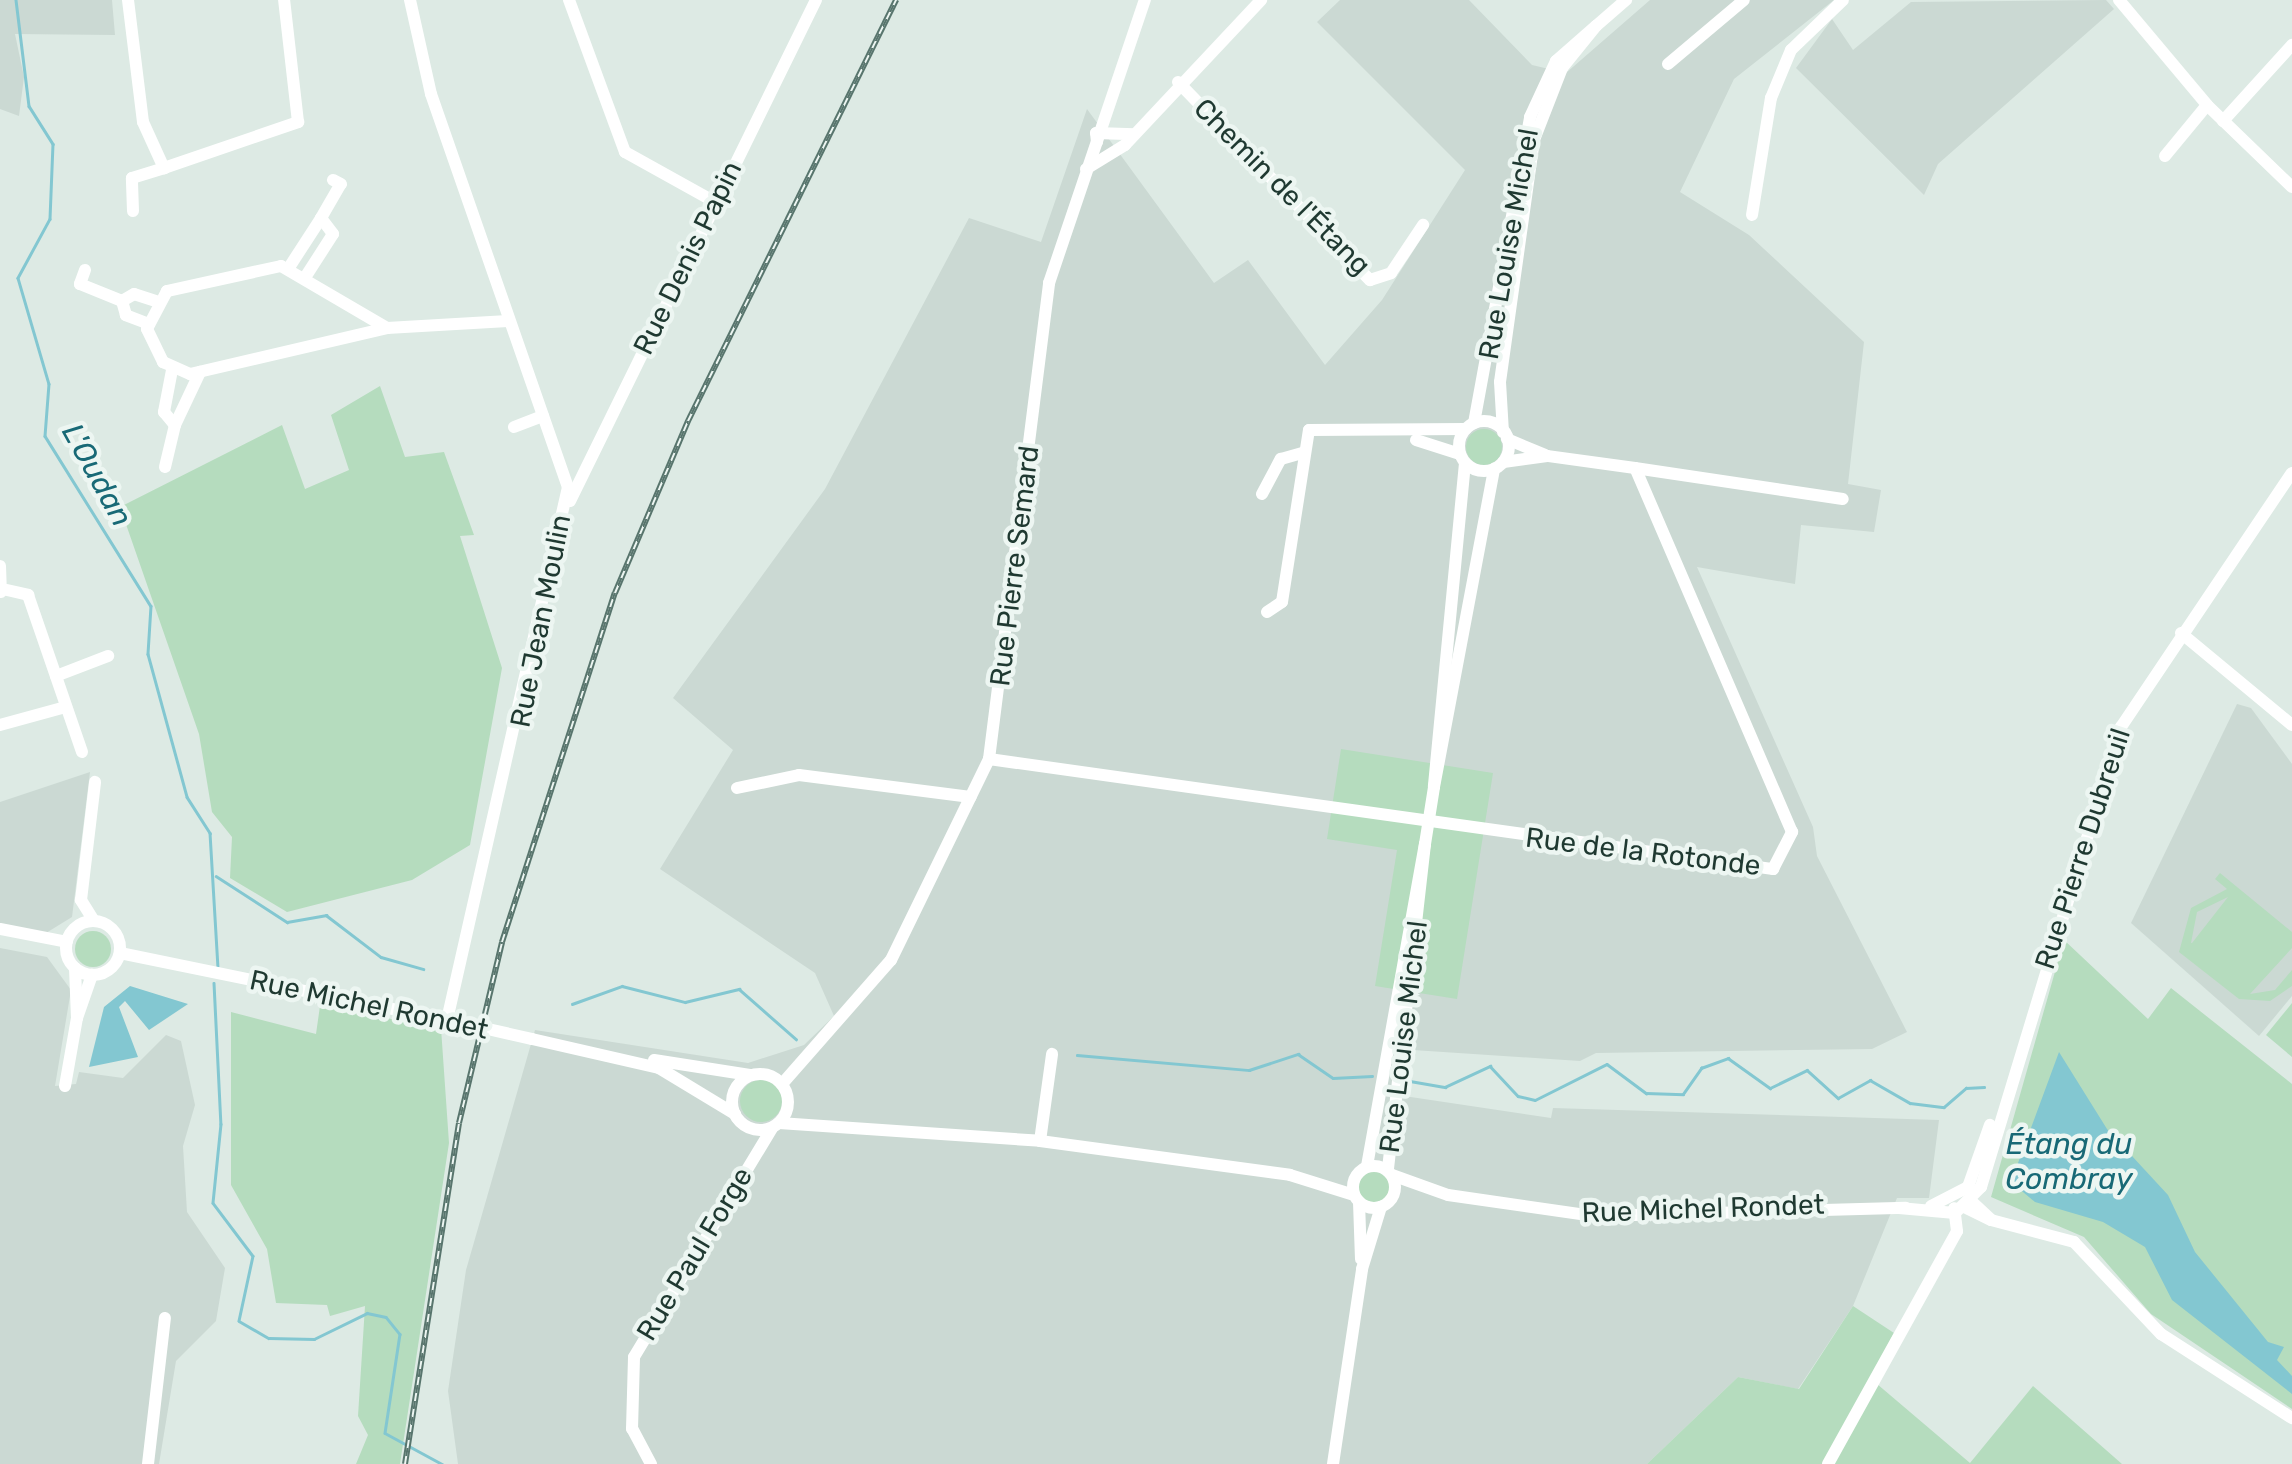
<!DOCTYPE html>
<html>
<head>
<meta charset="utf-8">
<style>
	body { margin:0 }
	#map { position:relative; width:2292px; height:1464px; overflow:hidden; background:#ddeae4; font-family:Rubik,sans-serif }
	div>[style] { position:absolute }
	[style*='--x'] { left:calc(var(--x)*1px); top:calc(var(--y)*1px); width:calc(var(--w)*1px); rotate:calc(var(--a)*1deg) }
	.built>* { inset:0; background:#cbd9d3 }
	.green>* { inset:0; background:#b5dcbe }
	.round { border-radius:50% }
	.water>* { inset:0; background:#83c7d1 }
	.stream>* { height:2.5px; margin:-1.25px; padding:0 1.25px; transform-origin:1.25px; border-radius:1.25px; background:#83c7d1 }
	.minor>* { height:12px; margin:-6px; padding:0 6px; transform-origin:6px; border-radius:6px; background:#fff }
	.minor>.ring { margin:-6px; padding:0; box-sizing:content-box; background:none; border:12px solid #fff; border-radius:50% }
	.rail>* { height:6px; margin-top:-3px; transform-origin:0; background:repeating-linear-gradient(90deg,#edf6f2 0 8px,#58756d 0 16px); box-sizing:border-box; border-block:2px solid #58756d }
	.minor-bridge>* { height:12px; margin:-6px; padding:0 6px; transform-origin:6px; border-radius:6px; background:#fff }
	span { translate:-50% -50%; white-space:nowrap; text-align:center; line-height:1.15; -webkit-text-stroke:9px #edf6f2; paint-order:stroke }
	.street-label { font-size:28px; color:#1f3931 }
	.water-label { font-size:30px; color:#186976; font-style:italic }
</style>
</head>
<body>
<div id="map">
	<div class="built">
		<i style="clip-path:polygon(0 0,112px 0,115px 35px,15px 34px,24px 77px,19px 116px,0 109px)"></i>
		<i style="clip-path:polygon(1340px 0,1469px 0,1532px 65px,1566px 73px,1650px 0,1834px 0,1734px 79px,1680px 192px,1749px 235px,1864px 342px,1848px 484px,1881px 490px,1874px 532px,1801px 525px,1795px 584px,1697px 567px,1813px 827px,1817px 856px,1907px 1032px,1872px 1049px,1596px 1053px,1580px 1061px,1413px 1050px,1404px 1096px,1551px 1118px,1553px 1108px,1939px 1120px,1929px 1198px,1897px 1198px,1853px 1306px,1798px 1389px,1738px 1377px,1647px 1464px,458px 1464px,448px 1391px,466px 1270px,535px 1030px,748px 1063px,804px 1045px,834px 1016px,815px 973px,660px 869px,733px 750px,673px 698px,825px 489px,969px 218px,1041px 242px,1087px 109px,1214px 283px,1248px 260px,1325px 365px,1382px 300px,1465px 170px,1317px 22px)"></i>
		<i style="clip-path:polygon(2106px 0,2114px 9px,1938px 164px,1924px 195px,1796px 68px,1832px 19px,1853px 50px,1911px 2px)"></i>
		<i style="clip-path:polygon(2237px 704px,2251px 708px,2292px 764px,2292px 996px,2259px 1036px,2131px 923px)"></i>
		<i style="clip-path:polygon(90px 772px,72px 917px,46px 933px,0 924px,0 802px)"></i>
		<i style="clip-path:polygon(0 948px,47px 957px,71px 990px,55px 1086px,76px 1084px,79px 1072px,123px 1078px,166px 1035px,181px 1041px,195px 1105px,183px 1146px,187px 1212px,225px 1268px,216px 1321px,176px 1361px,159px 1464px,0 1464px)"></i>
	</div>
	<div class="green">
		<i style="clip-path:polygon(380px 386px,405px 457px,444px 452px,474px 535px,460px 536px,502px 668px,470px 845px,412px 880px,287px 912px,230px 878px,232px 837px,212px 812px,199px 734px,120px 507px,282px 425px,305px 489px,349px 470px,331px 415px)"></i>
		<i class="round" style="left:1466px;top:429px;width:36px;height:36px"></i>
		<i style="clip-path:polygon(1341px 749px,1493px 773px,1457px 999px,1375px 986px,1397px 850px,1327px 839px)"></i>
		<i style="clip-path:polygon(evenodd,2220px 873px,2292px 932px,2292px 948px,2250px 994px,2275px 990px,2292px 970px,2292px 986px,2270px 1001px,2239px 999px,2179px 952px,2191px 908px,2227px 889px,2215px 879px,2220px 873px,2228px 897px,2192px 943px,2191px 943px,2197px 912px,2228px 897px)"></i>
		<i class="round" style="left:75px;top:931px;width:36px;height:36px"></i>
		<i style="clip-path:polygon(2064px 940px,2148px 1019px,2171px 988px,2292px 1084px,2292px 1409px,2151px 1314px,2084px 1237px,1991px 1197px)"></i>
		<i style="clip-path:polygon(2292px 1003px,2292px 1057px,2266px 1035px)"></i>
		<i style="clip-path:polygon(320px 1006px,441px 1028px,449px 1143px,400px 1464px,356px 1464px,368px 1435px,358px 1416px,365px 1306px,330px 1316px,327px 1305px,276px 1303px,267px 1249px,231px 1185px,231px 1012px,316px 1034px)"></i>
		<i class="round" style="left:740px;top:1080px;width:42px;height:42px"></i>
		<i class="round" style="left:1358px;top:1171px;width:32px;height:32px"></i>
		<i style="clip-path:polygon(1853px 1306px,1894px 1333px,1870px 1378px,1970px 1463px,2033px 1386px,2122px 1464px,1647px 1464px,1738px 1377px,1799px 1389px)"></i>
	</div>
	<div class="water">
		<i style="clip-path:polygon(130px 986px,188px 1004px,149px 1030px,125px 1001px,119px 1007px,138px 1057px,89px 1067px,104px 1007px)"></i>
		<i style="clip-path:polygon(2059px 1052px,2107px 1129px,2168px 1195px,2195px 1252px,2268px 1342px,2284px 1347px,2277px 1360px,2292px 1376px,2292px 1394px,2172px 1300px,2145px 1247px,2103px 1222px,2035px 1202px,2011px 1182px)"></i>
	</div>
	<div class="stream">
		<i style="--x:16;--y:0;--w:107;--a:83"></i>
		<i style="--x:29;--y:106;--w:45;--a:57.7"></i>
		<i style="--x:53;--y:144;--w:75;--a:92.3"></i>
		<i style="--x:50;--y:219;--w:67;--a:118.5"></i>
		<i style="--x:18;--y:278;--w:110;--a:73.7"></i>
		<i style="--x:49;--y:384;--w:52;--a:94.4"></i>
		<i style="--x:45;--y:436;--w:200;--a:58.1"></i>
		<i style="--x:151;--y:606;--w:48;--a:93.6"></i>
		<i style="--x:148;--y:654;--w:148;--a:74.7"></i>
		<i style="--x:187;--y:797;--w:43;--a:57.4"></i>
		<i style="--x:210;--y:833;--w:133;--a:86.6"></i>
		<i style="--x:216;--y:876;--w:85;--a:32.9"></i>
		<i style="--x:287;--y:922;--w:40;--a:-10"></i>
		<i style="--x:326;--y:915;--w:69;--a:37.4"></i>
		<i style="--x:381;--y:957;--w:44;--a:15.9"></i>
		<i style="--x:214;--y:983;--w:141;--a:87.2"></i>
		<i style="--x:221;--y:1124;--w:79;--a:95.8"></i>
		<i style="--x:213;--y:1203;--w:66;--a:53"></i>
		<i style="--x:253;--y:1256;--w:66;--a:102.2"></i>
		<i style="--x:239;--y:1321;--w:34;--a:30"></i>
		<i style="--x:269;--y:1338;--w:45;--a:1.3"></i>
		<i style="--x:314;--y:1339;--w:59;--a:-26.1"></i>
		<i style="--x:367;--y:1313;--w:19;--a:12"></i>
		<i style="--x:386;--y:1317;--w:22;--a:51"></i>
		<i style="--x:400;--y:1334;--w:100;--a:98.6"></i>
		<i style="--x:385;--y:1433;--w:65;--a:28.5"></i>
		<i style="--x:572;--y:1004;--w:53;--a:-19.8"></i>
		<i style="--x:622;--y:986;--w:65;--a:14.3"></i>
		<i style="--x:685;--y:1002;--w:56;--a:-13.5"></i>
		<i style="--x:739;--y:989;--w:76;--a:41.3"></i>
		<i style="--x:1077;--y:1055;--w:173;--a:5"></i>
		<i style="--x:1249;--y:1070;--w:52;--a:-18.1"></i>
		<i style="--x:1298;--y:1054;--w:42;--a:34.4"></i>
		<i style="--x:1333;--y:1078;--w:39;--a:-3"></i>
		<i style="--x:1410;--y:1081;--w:36;--a:10"></i>
		<i style="--x:1445;--y:1087;--w:50;--a:-25"></i>
		<i style="--x:1490;--y:1066;--w:41;--a:47"></i>
		<i style="--x:1518;--y:1096;--w:17;--a:13"></i>
		<i style="--x:1535;--y:1100;--w:80;--a:-26.6"></i>
		<i style="--x:1607;--y:1064;--w:49;--a:36.6"></i>
		<i style="--x:1646;--y:1093;--w:37;--a:2"></i>
		<i style="--x:1683;--y:1094;--w:32;--a:-55"></i>
		<i style="--x:1701;--y:1068;--w:29;--a:-20"></i>
		<i style="--x:1728;--y:1058;--w:52;--a:35.5"></i>
		<i style="--x:1770;--y:1088;--w:41;--a:-25.9"></i>
		<i style="--x:1807;--y:1070;--w:42;--a:42.1"></i>
		<i style="--x:1838;--y:1098;--w:37;--a:-29"></i>
		<i style="--x:1870;--y:1080;--w:46;--a:29.9"></i>
		<i style="--x:1910;--y:1103;--w:34;--a:7"></i>
		<i style="--x:1944;--y:1107;--w:29;--a:-41"></i>
		<i style="--x:1966;--y:1088;--w:18;--a:-3"></i>
	</div>
	<div class="minor">
		<i style="--x:128;--y:0;--w:123;--a:83"></i>
		<i style="--x:143;--y:122;--w:51;--a:65.5"></i>
		<i style="--x:164;--y:168;--w:142;--a:-18.9"></i>
		<i style="--x:298;--y:122;--w:123;--a:-96.5"></i>
		<i style="--x:410;--y:0;--w:96;--a:77.4"></i>
		<i style="--x:431;--y:94;--w:416;--a:70.8"></i>
		<i style="--x:568;--y:487;--w:547;--a:102.79"></i>
		<i style="--x:569;--y:0;--w:162;--a:69.8"></i>
		<i style="--x:625;--y:152;--w:103;--a:29.1"></i>
		<i style="--x:2119;--y:0;--w:137;--a:50"></i>
		<i style="--x:2207;--y:105;--w:118;--a:44"></i>
		<i style="--x:1596;--y:26;--w:40;--a:-41"></i>
		<i style="--x:1668;--y:64;--w:99;--a:-40.1"></i>
		<i style="--x:1178;--y:82;--w:276;--a:45.9"></i>
		<i style="--x:1370;--y:280;--w:22;--a:-18"></i>
		<i style="--x:1391;--y:273;--w:58;--a:-56.3"></i>
		<i style="--x:2223;--y:121;--w:103;--a:-47.8"></i>
		<i style="--x:1097;--y:142;--w:9;--a:-96"></i>
		<i style="--x:1096;--y:133;--w:38;--a:2"></i>
		<i style="--x:2165;--y:156;--w:66;--a:-50.5"></i>
		<i style="--x:1086;--y:169;--w:46;--a:-31.6"></i>
		<i style="--x:1125;--y:145;--w:199;--a:-46.8"></i>
		<i style="--x:133;--y:211;--w:33;--a:-92"></i>
		<i style="--x:132;--y:178;--w:34;--a:-17"></i>
		<i style="--x:1752;--y:215;--w:119;--a:-80.8"></i>
		<i style="--x:1771;--y:98;--w:52;--a:-67.4"></i>
		<i style="--x:1791;--y:50;--w:72;--a:-43.9"></i>
		<i style="--x:321;--y:218;--w:39;--a:-60"></i>
		<i style="--x:341;--y:184;--w:9;--a:-153"></i>
		<i style="--x:290;--y:266;--w:57;--a:-57.1"></i>
		<i style="--x:321;--y:218;--w:20;--a:53"></i>
		<i style="--x:333;--y:234;--w:50;--a:122.7"></i>
		<i style="--x:85;--y:270;--w:15;--a:110"></i>
		<i style="--x:80;--y:284;--w:45;--a:22"></i>
		<i style="--x:149;--y:324;--w:25;--a:-159"></i>
		<i style="--x:126;--y:315;--w:15;--a:-106"></i>
		<i style="--x:122;--y:301;--w:14;--a:-30"></i>
		<i style="--x:134;--y:294;--w:26;--a:18"></i>
		<i style="--x:387;--y:328;--w:123;--a:-149.7"></i>
		<i style="--x:281;--y:266;--w:117;--a:167.6"></i>
		<i style="--x:167;--y:291;--w:43;--a:117.8"></i>
		<i style="--x:147;--y:329;--w:37;--a:64"></i>
		<i style="--x:163;--y:362;--w:30;--a:24"></i>
		<i style="--x:190;--y:374;--w:202;--a:-13.1"></i>
		<i style="--x:387;--y:328;--w:121;--a:-3.3"></i>
		<i style="--x:172;--y:370;--w:43;--a:100.8"></i>
		<i style="--x:164;--y:412;--w:17;--a:50"></i>
		<i style="--x:175;--y:425;--w:59;--a:-64.7"></i>
		<i class="ring" style="left:1459px;top:421px;width:38px;height:38px"></i>
		<i style="--x:1474;--y:423;--w:311;--a:-79.6"></i>
		<i style="--x:1530;--y:117;--w:62;--a:-65.1"></i>
		<i style="--x:1556;--y:61;--w:53;--a:-41.2"></i>
		<i style="--x:1596;--y:26;--w:54;--a:129"></i>
		<i style="--x:1562;--y:68;--w:77;--a:111.3"></i>
		<i style="--x:1534;--y:140;--w:244;--a:98"></i>
		<i style="--x:1500;--y:382;--w:50;--a:86.6"></i>
		<i style="--x:514;--y:427;--w:31;--a:-21"></i>
		<i style="--x:1507;--y:439;--w:41;--a:22.8"></i>
		<i style="--x:1416;--y:440;--w:46;--a:17.7"></i>
		<i style="--x:1465;--y:463;--w:325;--a:95.5"></i>
		<i style="--x:1434;--y:787;--w:324;--a:-79.3"></i>
		<i style="--x:165;--y:467;--w:43;--a:-76.6"></i>
		<i style="--x:1635;--y:468;--w:210;--a:8.5"></i>
		<i style="--x:1262;--y:494;--w:40;--a:-62"></i>
		<i style="--x:1281;--y:459;--w:22;--a:-16"></i>
		<i style="--x:570;--y:501;--w:558;--a:-63.85"></i>
		<i style="--x:0;--y:566;--w:26;--a:88"></i>
		<i style="--x:7;--y:590;--w:22;--a:13"></i>
		<i style="--x:28;--y:595;--w:166;--a:71"></i>
		<i style="--x:1267;--y:612;--w:18;--a:-34"></i>
		<i style="--x:1282;--y:602;--w:174;--a:-81.1"></i>
		<i style="--x:1309;--y:430;--w:157;--a:-0.4"></i>
		<i style="--x:2181;--y:633;--w:144;--a:39.7"></i>
		<i style="--x:56;--y:676;--w:56;--a:-21"></i>
		<i style="--x:0;--y:725;--w:68;--a:-15.3"></i>
		<i style="--x:989;--y:759;--w:792;--a:7.99"></i>
		<i style="--x:1773;--y:869;--w:42;--a:-62.8"></i>
		<i style="--x:1792;--y:832;--w:396;--a:-113.3"></i>
		<i style="--x:1635;--y:468;--w:89;--a:-172.2"></i>
		<i style="--x:1547;--y:456;--w:44;--a:172.2"></i>
		<i style="--x:737;--y:788;--w:63;--a:-11.8"></i>
		<i style="--x:799;--y:775;--w:173;--a:7.3"></i>
		<i style="--x:1425;--y:844;--w:58;--a:-81"></i>
		<i style="--x:94;--y:921;--w:25;--a:-122"></i>
		<i style="--x:81;--y:900;--w:119;--a:-83.2"></i>
		<i class="ring" style="left:66px;top:921px;width:42px;height:42px"></i>
		<i style="--x:0;--y:929;--w:68;--a:11"></i>
		<i style="--x:120;--y:953;--w:357;--a:11.6"></i>
		<i style="--x:75;--y:968;--w:50;--a:87.7"></i>
		<i style="--x:77;--y:1018;--w:46;--a:-70.8"></i>
		<i style="--x:532;--y:1039;--w:130;--a:12.9"></i>
		<i style="--x:659;--y:1068;--w:89;--a:31.2"></i>
		<i style="--x:654;--y:1060;--w:97;--a:8.9"></i>
		<i class="ring" style="left:732px;top:1074px;width:44px;height:44px"></i>
		<i style="--x:782;--y:1084;--w:165;--a:-48.7"></i>
		<i style="--x:891;--y:960;--w:224;--a:-64"></i>
		<i style="--x:989;--y:759;--w:480;--a:-82.8"></i>
		<i style="--x:1049;--y:283;--w:299;--a:-71.3"></i>
		<i style="--x:65;--y:1086;--w:69;--a:-80"></i>
		<i style="--x:779;--y:1123;--w:262;--a:3.9"></i>
		<i style="--x:1040;--y:1141;--w:252;--a:7.7"></i>
		<i style="--x:1290;--y:1175;--w:67;--a:17.4"></i>
		<i style="--x:1040;--y:1141;--w:88;--a:-82.1"></i>
		<i class="ring" style="left:1353px;top:1166px;width:30px;height:30px"></i>
		<i style="--x:1367;--y:1166;--w:327;--a:-79.8"></i>
		<i style="--x:1425;--y:844;--w:328;--a:96.5"></i>
		<i style="--x:1392;--y:1175;--w:59;--a:19.7"></i>
		<i style="--x:1448;--y:1195;--w:148;--a:8.2"></i>
		<i style="--x:1594;--y:1216;--w:312;--a:-1.5"></i>
		<i style="--x:1359;--y:1202;--w:57;--a:88"></i>
		<i style="--x:1972;--y:1202;--w:26;--a:43"></i>
		<i style="--x:1991;--y:1220;--w:30;--a:-154"></i>
		<i style="--x:1964;--y:1207;--w:9;--a:-32"></i>
		<i style="--x:1931;--y:1206;--w:42;--a:-27.2"></i>
		<i style="--x:1968;--y:1187;--w:66;--a:-70.5"></i>
		<i style="--x:1899;--y:1208;--w:56;--a:5.1"></i>
		<i style="--x:1955;--y:1213;--w:37;--a:-45"></i>
		<i style="--x:1981;--y:1187;--w:481;--a:-73.1"></i>
		<i style="--x:2121;--y:727;--w:306;--a:-56.1"></i>
		<i style="--x:1991;--y:1220;--w:86;--a:14.8"></i>
		<i style="--x:2074;--y:1242;--w:127;--a:46.6"></i>
		<i style="--x:2161;--y:1334;--w:156;--a:32.7"></i>
		<i style="--x:148;--y:1464;--w:147;--a:-83.4"></i>
		<i style="--x:651;--y:1464;--w:40;--a:-118"></i>
		<i style="--x:632;--y:1429;--w:72;--a:-88.4"></i>
		<i style="--x:634;--y:1357;--w:267;--a:-58.9"></i>
		<i style="--x:1333;--y:1464;--w:197;--a:-81.5"></i>
		<i style="--x:1362;--y:1269;--w:65;--a:-73"></i>
		<i style="--x:1828;--y:1464;--w:266;--a:-61"></i>
		<i style="--x:1957;--y:1231;--w:23;--a:-97"></i>
	</div>
	<div class="rail">
		<i style="--x:405;--y:1464;--w:345;--a:-81"></i>
		<i style="--x:459;--y:1123;--w:186;--a:-76.6"></i>
		<i style="--x:502;--y:942;--w:367;--a:-72.1"></i>
		<i style="--x:615;--y:593;--w:187;--a:-67"></i>
		<i style="--x:688;--y:421;--w:470;--a:-63.7"></i>
	</div>
	<div class="minor-bridge">
		<i style="--x:470;--y:1025;--w:64;--a:12.7"></i>
	</div>
	<div class="street-label">
		<span style="left:1282px;top:187px;rotate:45deg">Chemin de l'Étang</span>
		<span style="left:1509px;top:244px;rotate:-80deg">Rue Louise Michel</span>
		<span style="left:688px;top:258px;rotate:-64deg">Rue Denis Papin</span>
		<span style="left:1015px;top:566px;rotate:-83deg">Rue Pierre Semard</span>
		<span style="left:541px;top:621px;rotate:-79deg">Rue Jean Moulin</span>
		<span style="left:2083px;top:849px;rotate:-72deg">Rue Pierre Dubreuil</span>
		<span style="left:1643px;top:852px;rotate:7deg">Rue de la Rotonde</span>
		<span style="left:369px;top:1005px;rotate:12deg">Rue Michel Rondet</span>
		<span style="left:1404px;top:1037px;rotate:-83deg">Rue Louise Michel</span>
		<span style="left:1703px;top:1209px;rotate:-2deg">Rue Michel Rondet</span>
		<span style="left:695px;top:1254px;rotate:-59deg">Rue Paul Forge</span>
	</div>
	<div class="water-label">
		<span style="left:97px;top:475px;rotate:61deg">L'Oudan</span>
		<span style="left:2069px;top:1161px">Étang du<br>Combray</span>
	</div>
</div>
</body>
</html>
